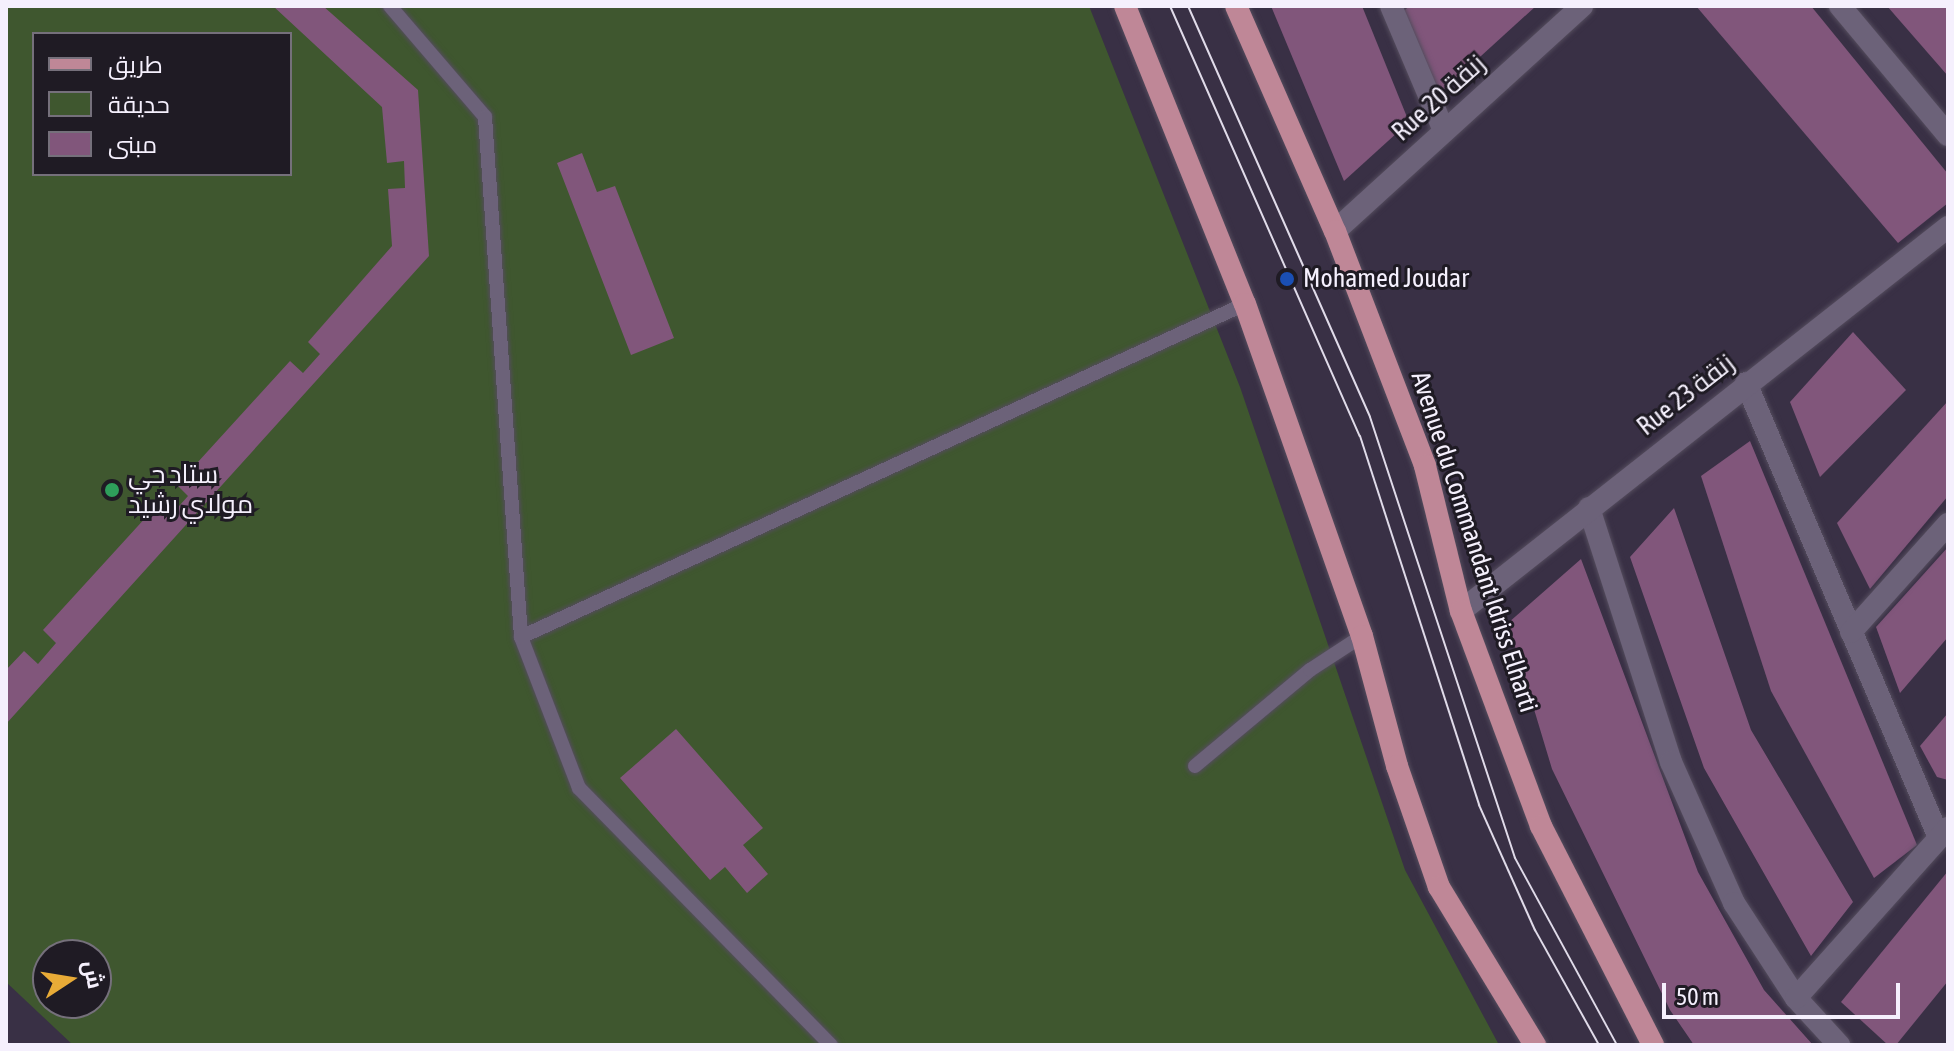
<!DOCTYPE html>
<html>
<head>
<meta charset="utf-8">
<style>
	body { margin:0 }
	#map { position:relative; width:1954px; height:1051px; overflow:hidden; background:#393045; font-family:"Asap Condensed",Cairo,sans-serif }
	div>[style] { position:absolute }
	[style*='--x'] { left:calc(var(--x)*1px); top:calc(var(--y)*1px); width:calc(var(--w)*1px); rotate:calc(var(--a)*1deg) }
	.green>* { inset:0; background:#3f572f }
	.building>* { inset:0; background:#81567b }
	.roads { filter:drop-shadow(0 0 2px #544c5d) drop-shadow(0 0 2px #544c5d) }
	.service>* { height:14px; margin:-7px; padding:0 7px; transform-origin:7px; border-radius:7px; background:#6c6279 }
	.minor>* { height:22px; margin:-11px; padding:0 11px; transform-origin:11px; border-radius:11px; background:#6c6279 }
	.primary>* { height:22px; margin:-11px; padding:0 11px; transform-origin:11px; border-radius:11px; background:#bf8797 }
	.tram>* { height:2px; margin:-1px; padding:0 1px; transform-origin:1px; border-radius:1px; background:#e0dbe9 }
	.dots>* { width:22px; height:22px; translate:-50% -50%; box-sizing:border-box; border:4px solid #1f1b24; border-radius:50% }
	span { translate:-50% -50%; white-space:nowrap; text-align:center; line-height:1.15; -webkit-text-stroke:6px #1f1b24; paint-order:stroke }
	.street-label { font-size:26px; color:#f5f0fd }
	.poi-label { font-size:26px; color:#f5f0fd }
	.left { translate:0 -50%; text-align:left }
	.frame { position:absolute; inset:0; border:8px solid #f5f0fd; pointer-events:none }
	.legend { position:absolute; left:32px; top:32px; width:260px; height:144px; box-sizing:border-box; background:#1f1b24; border:2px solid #75707b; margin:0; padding:10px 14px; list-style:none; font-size:24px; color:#f5f0fd }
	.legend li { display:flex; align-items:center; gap:16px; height:40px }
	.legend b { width:40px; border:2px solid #75707b }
	.north { position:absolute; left:32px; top:939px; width:80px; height:80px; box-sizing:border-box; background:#1f1b24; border:2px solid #75707b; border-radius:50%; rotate:78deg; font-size:22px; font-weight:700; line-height:32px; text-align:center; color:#f5f0fd }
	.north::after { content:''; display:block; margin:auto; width:28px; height:36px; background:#e8ab37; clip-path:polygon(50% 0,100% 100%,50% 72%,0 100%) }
	.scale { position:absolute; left:1662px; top:983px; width:238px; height:36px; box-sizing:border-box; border:4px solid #f5f0fd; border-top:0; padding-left:10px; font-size:24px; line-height:28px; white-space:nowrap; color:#f5f0fd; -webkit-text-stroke:6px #1f1b24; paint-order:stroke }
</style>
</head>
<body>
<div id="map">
	<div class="green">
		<i style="clip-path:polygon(evenodd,6px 6px,1089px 6px,1240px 387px,1405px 870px,1499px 1045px,73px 1045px,6px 982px,6px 6px,34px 34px,290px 34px,290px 174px,34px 174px,34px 34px,6px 6px,48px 955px,96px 955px,96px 1003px,48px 1003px,48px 955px)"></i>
	</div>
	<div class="building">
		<i style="clip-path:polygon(273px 6px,323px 6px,418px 90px,429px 256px,6px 724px,6px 670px,24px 651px,38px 664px,56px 643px,43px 630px,158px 504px,171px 515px,188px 496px,177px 485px,290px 361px,303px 373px,320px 354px,308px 342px,392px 246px,388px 189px,405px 188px,404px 161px,387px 163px,382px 107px)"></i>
		<i style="clip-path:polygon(1271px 6px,1362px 6px,1409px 122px,1344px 181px)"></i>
		<i style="clip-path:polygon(1409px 6px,1536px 6px,1436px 97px,1403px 12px)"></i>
		<i style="clip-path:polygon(1696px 6px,1811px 6px,1948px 174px,1948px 203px,1898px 243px)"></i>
		<i style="clip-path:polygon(1887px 6px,1948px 6px,1948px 76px)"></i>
		<i style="clip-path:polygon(582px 153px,597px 192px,615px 186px,674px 338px,631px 355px,557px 163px)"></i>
		<i style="clip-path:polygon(1853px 332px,1906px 390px,1820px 477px,1790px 402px)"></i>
		<i style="clip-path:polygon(1948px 401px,1948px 496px,1870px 589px,1837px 523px)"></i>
		<i style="clip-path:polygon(1750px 441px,1917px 845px,1874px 878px,1771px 691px,1701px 476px)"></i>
		<i style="clip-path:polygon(1674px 508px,1751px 730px,1853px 902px,1811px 956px,1704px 768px,1630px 557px)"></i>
		<i style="clip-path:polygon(1948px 547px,1948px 637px,1900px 693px,1876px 627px)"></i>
		<i style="clip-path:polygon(1581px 559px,1698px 872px,1764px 990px,1813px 1045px,1694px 1045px,1670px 1010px,1552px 769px,1508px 623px)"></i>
		<i style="clip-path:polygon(1948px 713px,1948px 780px,1937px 777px,1920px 746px)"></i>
		<i style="clip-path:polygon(676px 729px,763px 828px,743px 845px,768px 874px,747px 893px,725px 867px,710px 880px,620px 778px)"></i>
		<i style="clip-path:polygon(1948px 871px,1948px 981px,1896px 1045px,1888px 1045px,1841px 1002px)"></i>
	</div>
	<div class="roads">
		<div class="service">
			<i style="--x:390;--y:6;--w:146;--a:49.4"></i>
			<i style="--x:485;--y:117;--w:521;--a:86.04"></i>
			<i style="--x:521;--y:637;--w:162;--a:69"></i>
			<i style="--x:579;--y:788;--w:360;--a:45.6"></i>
			<i style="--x:521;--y:637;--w:797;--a:-24.7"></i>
			<i style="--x:1195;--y:766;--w:150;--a:-39.9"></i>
			<i style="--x:1310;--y:670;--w:62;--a:-33.2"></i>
		</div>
		<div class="minor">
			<i style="--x:1391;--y:6;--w:136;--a:67"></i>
			<i style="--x:1840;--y:6;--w:168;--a:50.1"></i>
			<i style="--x:1335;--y:231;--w:334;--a:-42.3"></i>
			<i style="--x:1746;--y:383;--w:494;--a:67"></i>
			<i style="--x:1589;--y:508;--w:267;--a:72.1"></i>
			<i style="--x:1671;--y:762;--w:154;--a:65.9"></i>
			<i style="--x:1734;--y:903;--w:113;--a:56.9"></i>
			<i style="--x:1796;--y:998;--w:64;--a:47.5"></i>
			<i style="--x:1461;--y:611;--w:620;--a:-38.26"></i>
			<i style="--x:1851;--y:632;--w:145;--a:-48.1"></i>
			<i style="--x:1796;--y:998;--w:228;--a:-48.2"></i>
		</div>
		<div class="primary">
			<i style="--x:1125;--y:6;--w:321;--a:68.1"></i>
			<i style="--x:1245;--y:304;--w:352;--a:70.6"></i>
			<i style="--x:1362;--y:636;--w:135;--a:74.9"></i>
			<i style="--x:1397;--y:766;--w:128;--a:70.9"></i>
			<i style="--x:1439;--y:887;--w:185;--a:58.7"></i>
			<i style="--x:1236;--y:6;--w:246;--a:66.3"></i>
			<i style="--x:1335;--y:231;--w:252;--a:69"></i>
			<i style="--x:1425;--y:466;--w:149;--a:76.1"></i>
			<i style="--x:1461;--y:611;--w:229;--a:69.6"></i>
			<i style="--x:1541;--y:826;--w:246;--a:62.9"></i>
		</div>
	</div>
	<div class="tram">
		<i style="--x:1170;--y:6;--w:470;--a:66.2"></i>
		<i style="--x:1360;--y:436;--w:388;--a:72.1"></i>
		<i style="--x:1479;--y:805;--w:137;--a:65.9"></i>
		<i style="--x:1535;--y:930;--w:132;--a:60.9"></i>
		<i style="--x:1188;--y:6;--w:449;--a:66.1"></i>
		<i style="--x:1370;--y:417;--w:464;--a:71.8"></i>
		<i style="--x:1515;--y:858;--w:213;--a:61.4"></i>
	</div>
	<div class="dots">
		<i style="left:1287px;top:279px;background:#1a4fb4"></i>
		<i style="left:112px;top:490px;background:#2e9e5b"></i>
	</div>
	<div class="street-label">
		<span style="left:1439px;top:98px;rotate:-42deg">Rue 20 زنقة</span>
		<span style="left:1686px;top:395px;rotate:-38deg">Rue 23 زنقة</span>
		<span style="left:1474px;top:542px;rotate:72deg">Avenue du Commandant Idriss Elharti</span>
	</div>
	<div class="poi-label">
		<span class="left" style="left:1303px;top:279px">Mohamed Joudar</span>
		<span class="left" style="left:128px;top:490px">ستاد حي<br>مولاي رشيد</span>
	</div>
	<div class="frame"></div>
	<ul class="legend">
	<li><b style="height:10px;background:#bf8797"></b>طريق</li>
	<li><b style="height:22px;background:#3f572f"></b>حديقة</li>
	<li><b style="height:22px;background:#81567b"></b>مبنى</li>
	</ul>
	<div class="north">ش</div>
	<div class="scale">50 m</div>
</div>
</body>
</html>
